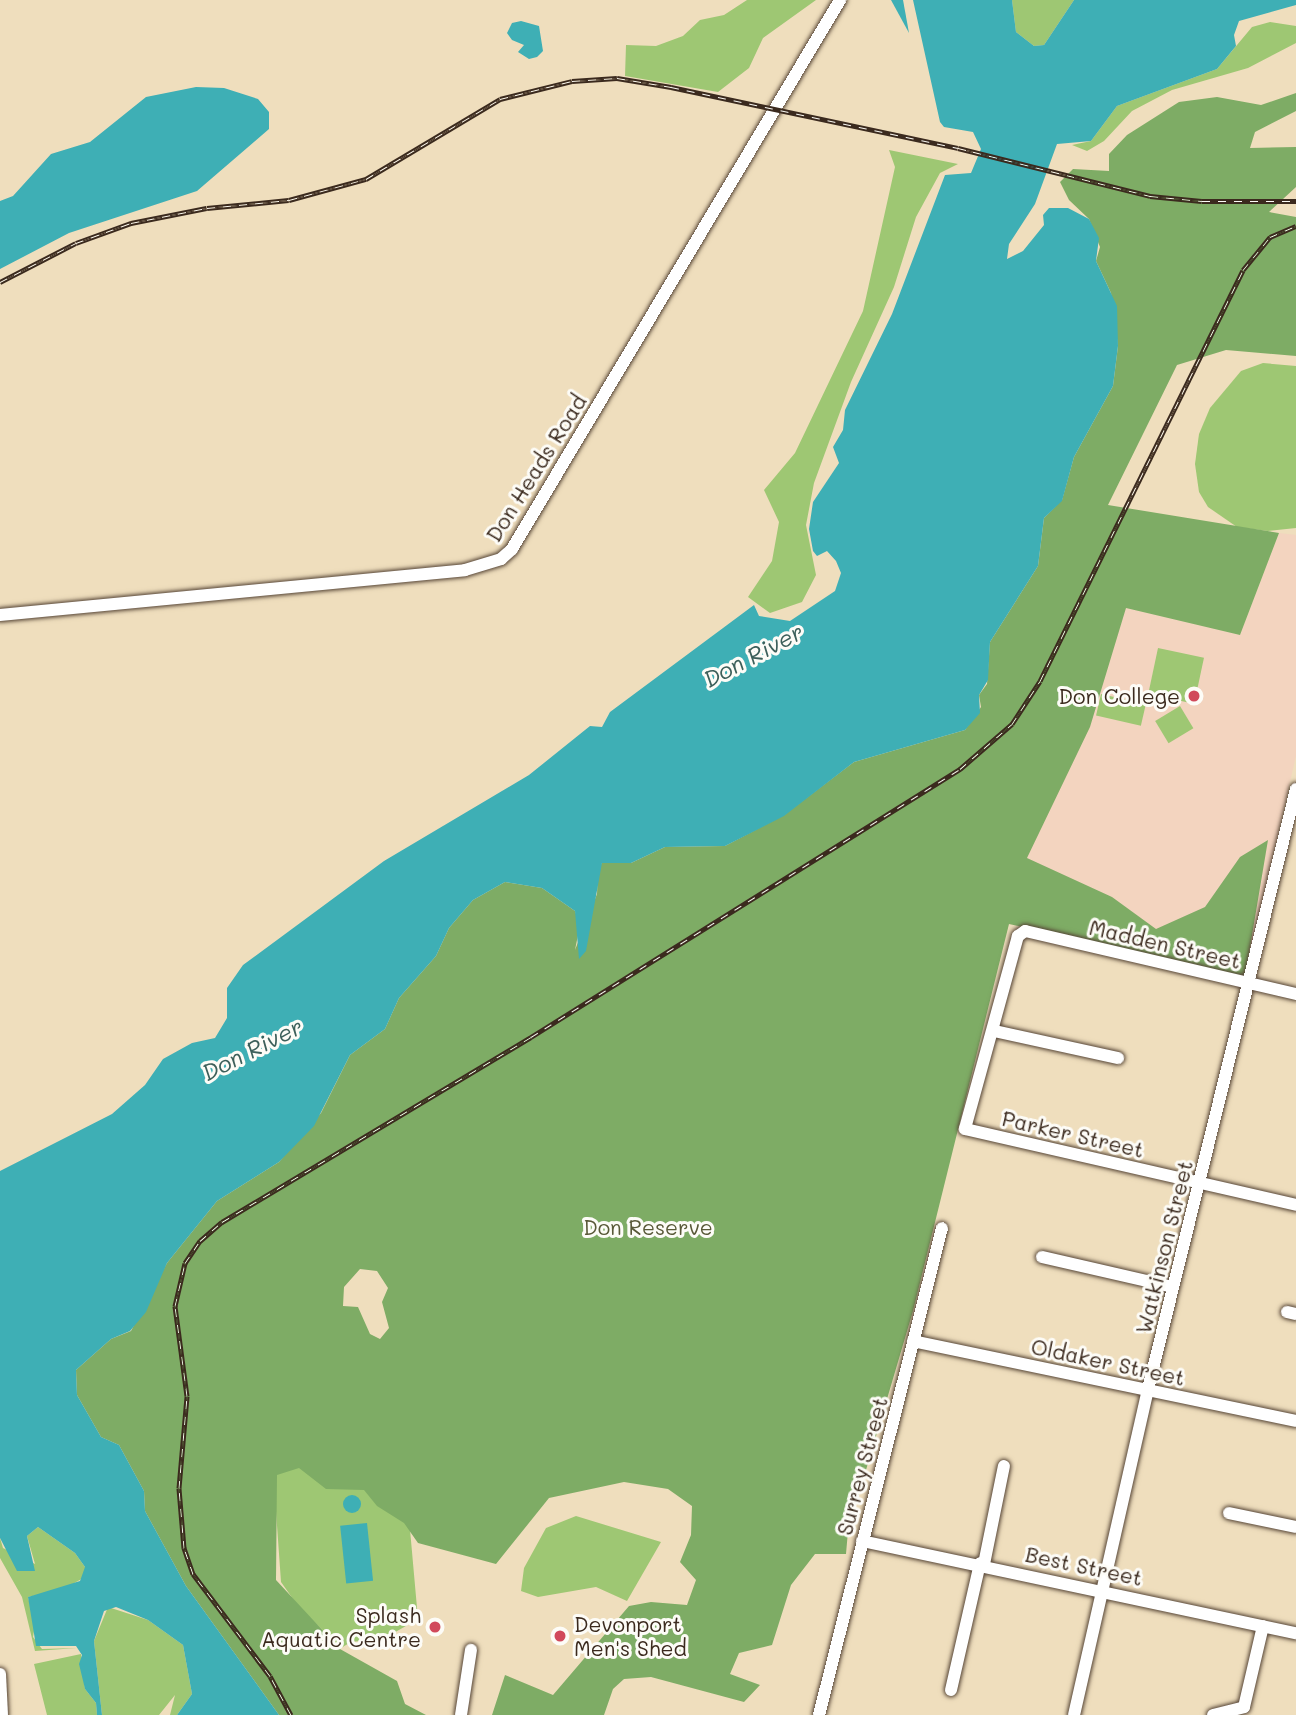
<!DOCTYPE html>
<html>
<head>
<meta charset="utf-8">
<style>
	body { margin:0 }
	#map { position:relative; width:1296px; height:1715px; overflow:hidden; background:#efdebd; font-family:Mali,sans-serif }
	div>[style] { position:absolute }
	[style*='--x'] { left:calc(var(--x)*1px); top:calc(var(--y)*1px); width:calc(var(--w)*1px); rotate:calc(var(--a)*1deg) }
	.built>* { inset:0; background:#f3d4bf }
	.green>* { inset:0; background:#9ec773; transform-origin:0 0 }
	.forest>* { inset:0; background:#7eac65 }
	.water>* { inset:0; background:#3eafb5; transform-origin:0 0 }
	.round { border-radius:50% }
	.roads { filter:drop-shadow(0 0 2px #564536) drop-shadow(0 0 2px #564536) }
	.minor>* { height:12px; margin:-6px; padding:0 6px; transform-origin:6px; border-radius:6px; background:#fff }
	.rail>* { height:5px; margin-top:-2.5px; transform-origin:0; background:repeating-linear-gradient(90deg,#fdfcf7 0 8px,#3b2a1e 0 16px); box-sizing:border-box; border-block:2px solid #3b2a1e }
	.dots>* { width:19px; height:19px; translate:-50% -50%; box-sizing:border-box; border:4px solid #fdfcf7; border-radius:50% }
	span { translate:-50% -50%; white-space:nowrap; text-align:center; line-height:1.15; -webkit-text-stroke:6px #fdfcf7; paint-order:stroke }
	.street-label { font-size:21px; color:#3b2a1e }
	.poi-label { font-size:21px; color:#3b2a1e }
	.right { translate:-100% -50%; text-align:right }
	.left { translate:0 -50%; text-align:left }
	.park-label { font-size:21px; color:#595938 }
	.water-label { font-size:23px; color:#3c5f5a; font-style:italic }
</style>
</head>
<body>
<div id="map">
	<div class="built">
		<i style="clip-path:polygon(1279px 533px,1296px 535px,1296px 756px,1245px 977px,1010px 923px,1027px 858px,1126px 608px,1240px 635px)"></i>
	</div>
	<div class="green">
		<i style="clip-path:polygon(747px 0,816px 0,763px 38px,749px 68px,718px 92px,625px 76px,626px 45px,656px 46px,683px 36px,700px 20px,724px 15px)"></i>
		<i style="clip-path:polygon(1012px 0,1074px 0,1044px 45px,1034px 46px,1016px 32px)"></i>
		<i style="clip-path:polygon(1270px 22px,1296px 26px,1296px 43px,1248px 68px,1172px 90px,1132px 111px,1104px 141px,1087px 151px,1072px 145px,1091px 141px,1117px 106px,1217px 69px,1252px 27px)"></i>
		<i style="clip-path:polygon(889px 150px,958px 164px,940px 173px,916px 217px,894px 287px,851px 382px,814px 483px,806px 525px,816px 575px,802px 602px,770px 613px,748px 597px,772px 561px,779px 522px,764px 490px,795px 453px,863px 311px,895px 167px)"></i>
		<i style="clip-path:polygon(1263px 363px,1296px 366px,1296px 528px,1268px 531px,1237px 527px,1208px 507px,1199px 492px,1195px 464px,1199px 434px,1210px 408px,1241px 371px)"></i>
		<i style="left:1158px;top:648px;width:47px;height:47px;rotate:12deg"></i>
		<i style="left:1101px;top:694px;width:46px;height:22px;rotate:13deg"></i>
		<i style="left:1180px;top:706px;width:26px;height:29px;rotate:59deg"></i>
		<i style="clip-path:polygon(295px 1454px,408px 1507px,418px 1619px,385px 1638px,351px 1642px,341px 1648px,298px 1606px,281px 1582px,273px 1469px)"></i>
		<i style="clip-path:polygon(576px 1516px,661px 1542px,627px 1601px,596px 1587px,538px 1597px,521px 1591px,524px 1568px,546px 1528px)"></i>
		<i style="clip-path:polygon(38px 1527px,75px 1553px,85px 1567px,85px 1577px,62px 1590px,28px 1597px,35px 1625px,33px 1637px,42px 1649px,77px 1648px,35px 1651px,22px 1597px,0 1558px,0 1538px,3px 1548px,35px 1564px,27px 1536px)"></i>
		<i style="clip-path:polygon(108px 1607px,148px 1620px,183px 1645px,192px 1694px,177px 1715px,170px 1715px,175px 1695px,159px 1715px,102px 1715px,94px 1641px)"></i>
		<i style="clip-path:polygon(81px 1654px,85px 1689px,96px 1703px,97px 1715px,47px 1715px,34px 1664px)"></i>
	</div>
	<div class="forest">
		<i style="clip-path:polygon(evenodd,1296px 93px,1296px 111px,1255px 132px,1250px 148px,1296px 147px,1296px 187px,1269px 212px,1296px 217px,1296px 356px,1226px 350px,1177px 365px,1108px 505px,1279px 533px,1240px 635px,1126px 608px,1090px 727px,1027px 858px,1112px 897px,1156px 929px,1205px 907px,1240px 857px,1268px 840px,1245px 977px,1009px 924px,913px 1311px,848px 1531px,846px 1554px,815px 1554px,791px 1585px,772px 1645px,739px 1653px,730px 1674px,760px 1685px,744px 1702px,651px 1677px,624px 1679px,613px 1689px,604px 1715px,492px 1715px,505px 1675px,553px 1695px,629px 1606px,651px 1602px,687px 1605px,696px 1580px,680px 1562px,691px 1535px,692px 1506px,668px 1489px,624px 1482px,549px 1498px,496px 1564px,418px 1543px,404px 1523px,377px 1506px,364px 1490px,326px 1489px,299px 1468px,277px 1475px,276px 1580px,340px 1649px,397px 1681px,405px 1704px,426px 1715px,279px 1715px,186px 1586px,145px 1511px,144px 1491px,119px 1445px,101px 1437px,77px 1395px,76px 1370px,111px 1339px,131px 1331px,167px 1263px,217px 1201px,279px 1162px,321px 1113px,350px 1055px,385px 1029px,399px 998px,436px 956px,449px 928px,473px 900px,505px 882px,542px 888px,575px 911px,580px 925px,575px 950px,597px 894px,598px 869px,602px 863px,631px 863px,665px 847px,725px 846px,784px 815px,854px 762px,965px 730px,981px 707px,979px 695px,987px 684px,990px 642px,1038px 566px,1044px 518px,1062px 500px,1074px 457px,1113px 386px,1118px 346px,1111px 293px,1096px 261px,1100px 247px,1089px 219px,1069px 200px,1060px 182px,1073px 169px,1109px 171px,1109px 154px,1127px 135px,1179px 102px,1217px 97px,1261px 105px,1296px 93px,360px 1269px,377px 1271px,388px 1288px,382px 1302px,389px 1328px,380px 1339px,370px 1334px,358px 1307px,343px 1306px,344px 1287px,360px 1269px)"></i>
	</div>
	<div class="water">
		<i style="clip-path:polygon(891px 0,903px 0,909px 33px)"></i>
		<i style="clip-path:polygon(913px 0,1012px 0,1016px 32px,1034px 46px,1044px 45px,1074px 0,1296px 0,1296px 5px,1239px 21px,1234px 35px,1236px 46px,1217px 69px,1117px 106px,1091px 141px,1057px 144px,1035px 204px,1009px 244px,1007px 259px,1023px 251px,1044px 225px,1043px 215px,1049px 208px,1068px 208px,1089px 219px,1099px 238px,1096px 261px,1117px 306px,1118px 346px,1113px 386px,1074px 457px,1062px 501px,1044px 518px,1038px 566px,990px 642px,988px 680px,979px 695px,980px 713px,965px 730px,854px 762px,784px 816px,725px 846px,665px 847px,631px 863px,602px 863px,586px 951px,579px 959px,575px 911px,542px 888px,505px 882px,473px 900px,449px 928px,436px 956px,399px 998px,385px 1029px,350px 1055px,314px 1126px,279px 1162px,217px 1201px,167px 1263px,146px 1312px,130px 1331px,111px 1339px,76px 1370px,77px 1395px,101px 1437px,119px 1445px,144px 1491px,145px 1511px,186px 1586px,279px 1715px,177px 1715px,192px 1694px,183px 1645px,148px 1620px,116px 1607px,104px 1611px,94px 1641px,102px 1715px,97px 1715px,96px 1703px,85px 1689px,79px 1664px,82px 1655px,76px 1646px,36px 1646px,28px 1597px,80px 1581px,85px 1567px,75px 1553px,38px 1527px,27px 1536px,35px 1571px,17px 1571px,0 1538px,0 1171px,112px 1114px,145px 1085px,163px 1059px,192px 1043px,215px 1038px,227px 1018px,227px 988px,243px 965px,384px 861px,529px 775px,590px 726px,602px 727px,610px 712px,754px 605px,759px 616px,790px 621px,835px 591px,841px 573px,836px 561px,827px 551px,817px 556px,813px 551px,809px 529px,813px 502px,839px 463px,833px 447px,843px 430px,845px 410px,892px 314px,945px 175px,971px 173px,981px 149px,973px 132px,944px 127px,940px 122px)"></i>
		<i style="clip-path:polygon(521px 21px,539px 26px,543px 51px,537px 57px,529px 59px,518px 52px,524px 45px,512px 40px,507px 33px,512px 23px)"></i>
		<i style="clip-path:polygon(196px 87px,224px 88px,258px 99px,269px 112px,269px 129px,197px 191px,69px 233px,0 269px,0 201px,13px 196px,51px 154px,90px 142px,146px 97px)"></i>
		<i class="round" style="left:343px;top:1495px;width:18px;height:18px"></i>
		<i style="left:367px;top:1523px;width:58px;height:27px;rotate:84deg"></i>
	</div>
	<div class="roads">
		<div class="minor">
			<i style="--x:0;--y:615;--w:467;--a:-5.5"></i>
			<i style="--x:465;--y:570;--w:38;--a:-17"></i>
			<i style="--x:501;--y:559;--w:15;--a:-42"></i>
			<i style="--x:512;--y:549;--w:640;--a:-59.14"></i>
			<i style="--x:1296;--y:994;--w:278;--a:-166.9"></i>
			<i style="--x:1025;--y:931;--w:9;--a:144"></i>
			<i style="--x:1018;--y:936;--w:200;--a:105.4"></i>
			<i style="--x:965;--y:1129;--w:340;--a:12.9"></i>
			<i style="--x:994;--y:1031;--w:127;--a:12.3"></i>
			<i style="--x:1042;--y:1257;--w:134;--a:12.9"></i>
			<i style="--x:1287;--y:1312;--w:9;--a:13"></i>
			<i style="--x:913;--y:1341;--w:391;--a:11.8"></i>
			<i style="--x:1229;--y:1513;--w:68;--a:11.8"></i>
			<i style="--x:862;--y:1541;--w:444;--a:12"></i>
			<i style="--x:984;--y:1564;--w:100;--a:-78.5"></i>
			<i style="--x:0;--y:1674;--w:41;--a:87.2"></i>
			<i style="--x:951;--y:1690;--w:130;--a:-77.1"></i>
			<i style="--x:1244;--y:1707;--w:83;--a:-76.8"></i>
			<i style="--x:461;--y:1715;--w:66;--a:-81.3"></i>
			<i style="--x:819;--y:1715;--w:502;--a:-75.83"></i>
			<i style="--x:1074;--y:1715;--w:334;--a:-77.2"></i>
			<i style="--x:1148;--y:1389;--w:618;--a:-76.14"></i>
			<i style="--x:1213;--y:1715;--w:32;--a:-14"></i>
		</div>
	</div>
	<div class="rail">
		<i style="--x:0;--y:282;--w:85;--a:-27.2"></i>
		<i style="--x:76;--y:243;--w:59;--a:-20"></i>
		<i style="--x:131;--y:223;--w:77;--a:-11.2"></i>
		<i style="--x:207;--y:208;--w:82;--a:-5.6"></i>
		<i style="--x:289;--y:200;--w:80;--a:-15.3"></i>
		<i style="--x:366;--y:179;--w:156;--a:-30.8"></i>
		<i style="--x:500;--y:99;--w:74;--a:-14"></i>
		<i style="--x:572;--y:81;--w:45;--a:-3.8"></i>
		<i style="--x:617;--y:78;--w:55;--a:9.5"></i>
		<i style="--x:671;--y:87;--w:293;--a:12"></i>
		<i style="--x:958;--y:148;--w:198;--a:14"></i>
		<i style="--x:1150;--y:196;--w:52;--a:5.5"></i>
		<i style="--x:1202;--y:201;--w:94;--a:0"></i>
		<i style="--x:291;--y:1715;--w:44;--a:-118.3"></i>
		<i style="--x:270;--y:1676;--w:128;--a:-127"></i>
		<i style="--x:193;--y:1574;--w:28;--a:-109"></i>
		<i style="--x:184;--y:1548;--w:60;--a:-94.8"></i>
		<i style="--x:179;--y:1488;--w:92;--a:-85"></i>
		<i style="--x:187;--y:1396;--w:91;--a:-97.6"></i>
		<i style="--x:175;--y:1306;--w:44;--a:-76.9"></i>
		<i style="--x:185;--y:1263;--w:27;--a:-56"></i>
		<i style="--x:200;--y:1241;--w:29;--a:-41"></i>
		<i style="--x:222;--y:1222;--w:360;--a:-30.9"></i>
		<i style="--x:531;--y:1037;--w:506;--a:-31.99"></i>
		<i style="--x:960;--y:769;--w:69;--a:-40.9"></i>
		<i style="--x:1012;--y:724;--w:51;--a:-56.9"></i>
		<i style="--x:1040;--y:681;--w:458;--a:-63.7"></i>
		<i style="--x:1243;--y:270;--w:43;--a:-50.7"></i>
		<i style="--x:1270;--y:237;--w:28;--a:-23"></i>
	</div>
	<div class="dots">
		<i style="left:1194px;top:696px;background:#d1495b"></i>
		<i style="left:435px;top:1627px;background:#d1495b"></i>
		<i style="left:560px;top:1636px;background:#d1495b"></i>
	</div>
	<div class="street-label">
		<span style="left:536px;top:468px;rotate:-58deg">Don Heads Road</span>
		<span style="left:1165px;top:944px;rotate:13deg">Madden Street</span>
		<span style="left:1073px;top:1134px;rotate:13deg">Parker Street</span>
		<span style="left:1164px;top:1247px;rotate:-76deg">Watkinson Street</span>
		<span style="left:1108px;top:1362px;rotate:12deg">Oldaker Street</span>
		<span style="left:862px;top:1466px;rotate:-75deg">Surrey Street</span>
		<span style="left:1084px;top:1566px;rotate:12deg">Best Street</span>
	</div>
	<div class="poi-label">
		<span class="right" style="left:1180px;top:696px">Don College</span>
		<span class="right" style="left:421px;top:1627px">Splash<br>Aquatic Centre</span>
		<span class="left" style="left:574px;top:1636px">Devonport<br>Men's Shed</span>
	</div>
	<div class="park-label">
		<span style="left:648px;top:1227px">Don Reserve</span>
	</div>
	<div class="water-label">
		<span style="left:753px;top:655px;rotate:-28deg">Don River</span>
		<span style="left:252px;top:1049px;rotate:-27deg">Don River</span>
	</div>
</div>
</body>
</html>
